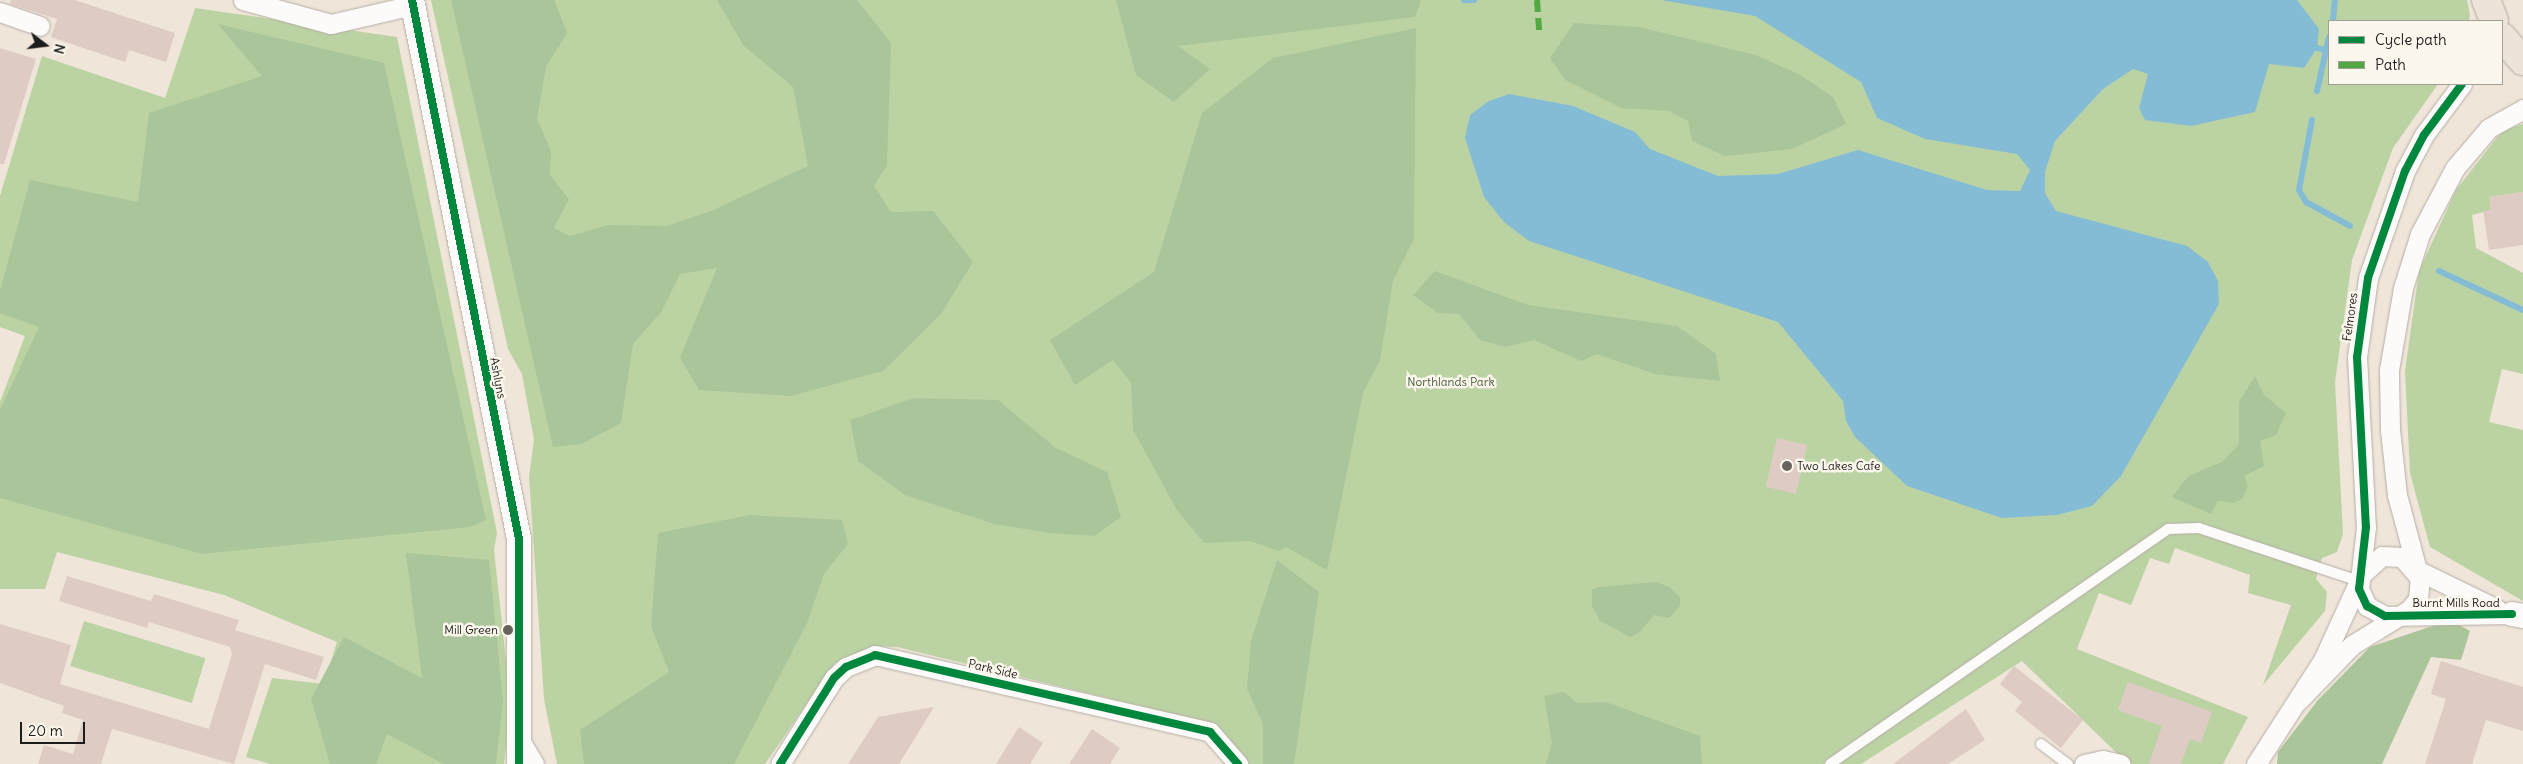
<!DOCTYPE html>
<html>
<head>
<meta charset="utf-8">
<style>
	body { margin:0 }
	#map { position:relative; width:2523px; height:764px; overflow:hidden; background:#efe5d9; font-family:Delius,sans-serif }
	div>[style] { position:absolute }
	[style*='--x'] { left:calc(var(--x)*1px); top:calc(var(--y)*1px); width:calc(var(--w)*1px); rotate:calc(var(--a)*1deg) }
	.green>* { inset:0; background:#bbd3a3; transform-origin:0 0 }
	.forest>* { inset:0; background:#abc59a }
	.water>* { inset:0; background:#85bcd5 }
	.stream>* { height:6px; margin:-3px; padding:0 3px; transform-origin:3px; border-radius:3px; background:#85bcd5 }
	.building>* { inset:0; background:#deccc4; transform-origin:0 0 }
	.roads { filter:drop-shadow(0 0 1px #b4ada6) drop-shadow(0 0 1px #b4ada6) }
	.service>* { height:10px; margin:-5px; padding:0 5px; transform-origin:5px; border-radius:5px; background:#fdfbf9 }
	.minor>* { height:19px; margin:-9.5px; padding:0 9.5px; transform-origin:9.5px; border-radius:9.5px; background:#fdfbf9 }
	.tertiary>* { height:24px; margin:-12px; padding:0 12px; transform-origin:12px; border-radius:12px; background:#fdfbf9 }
	.primary>* { height:28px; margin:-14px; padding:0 14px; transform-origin:14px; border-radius:14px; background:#ece3d9 }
	.quiet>* { height:6px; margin-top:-3px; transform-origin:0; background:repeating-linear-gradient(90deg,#52a943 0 12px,transparent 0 18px) }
	.cycleway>* { height:8px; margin:-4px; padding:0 4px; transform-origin:4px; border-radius:4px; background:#00873e }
	.dots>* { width:14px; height:14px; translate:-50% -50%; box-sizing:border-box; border:2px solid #fbf7ec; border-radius:50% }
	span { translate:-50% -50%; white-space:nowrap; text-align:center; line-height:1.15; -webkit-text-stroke:5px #fbf7ec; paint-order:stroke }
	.street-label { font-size:12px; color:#1c1c1c }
	.park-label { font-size:12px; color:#45573c }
	.poi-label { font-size:12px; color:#1c1c1c }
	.left { translate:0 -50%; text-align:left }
	.right { translate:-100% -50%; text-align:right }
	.legend { position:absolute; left:2328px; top:20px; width:175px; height:65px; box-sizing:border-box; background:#fbf7ec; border:1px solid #a29f99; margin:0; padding:6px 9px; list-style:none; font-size:15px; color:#1c1c1c }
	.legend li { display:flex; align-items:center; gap:10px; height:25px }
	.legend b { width:25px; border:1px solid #a29f99 }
	.north { position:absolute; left:20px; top:20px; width:50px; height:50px; -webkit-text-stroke:4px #fbf7ec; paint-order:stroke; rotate:105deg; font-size:14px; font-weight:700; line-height:20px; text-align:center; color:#1c1c1c }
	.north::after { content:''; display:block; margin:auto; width:18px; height:22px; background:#1c1c1c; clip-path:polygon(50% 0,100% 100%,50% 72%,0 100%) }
	.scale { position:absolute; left:20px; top:722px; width:65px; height:22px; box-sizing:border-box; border:2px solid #1c1c1c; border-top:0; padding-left:6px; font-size:15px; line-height:18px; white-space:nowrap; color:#1c1c1c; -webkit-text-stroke:4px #fbf7ec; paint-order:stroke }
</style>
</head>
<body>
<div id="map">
	<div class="green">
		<i style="clip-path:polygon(431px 0,2467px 0,2470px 15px,2469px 21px,2329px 21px,2329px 84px,2438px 84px,2393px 148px,2352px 260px,2335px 382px,2343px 534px,2337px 552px,2322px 558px,2316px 579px,2327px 592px,2325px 611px,2263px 685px,2291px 605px,2248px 593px,2250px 575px,2175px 548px,2169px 564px,2150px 558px,2131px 605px,2099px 593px,2077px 649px,2248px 717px,2223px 764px,2128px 764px,2022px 661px,1861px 764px,1249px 764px,1221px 729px,1198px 720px,897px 647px,872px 646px,835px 663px,765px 764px,557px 764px,544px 699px,529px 477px,534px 440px,522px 374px,508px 349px)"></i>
		<i style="clip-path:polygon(195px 8px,397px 37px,497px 533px,494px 550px,511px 706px,504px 764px,270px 764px,246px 757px,272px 678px,324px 684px,337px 642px,224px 595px,57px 552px,45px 589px,0 589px,0 402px,25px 336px,0 327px,0 196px,42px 56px,165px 98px)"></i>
		<i style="clip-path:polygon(2523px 124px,2523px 192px,2490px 197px,2491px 210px,2472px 215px,2476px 248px,2523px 273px,2523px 374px,2502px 369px,2489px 422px,2523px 430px,2523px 601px,2430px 547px,2410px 473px,2405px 371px,2419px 271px,2456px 190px,2502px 131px)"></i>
		<i style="left:84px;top:621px;width:127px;height:47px;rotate:17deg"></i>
	</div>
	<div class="forest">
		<i style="clip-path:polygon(451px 0,554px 0,567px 33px,546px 67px,537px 119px,551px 151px,550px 175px,569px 199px,554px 228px,570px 236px,608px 225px,667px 226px,711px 211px,808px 166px,793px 87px,743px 45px,717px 0,857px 0,891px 43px,887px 165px,874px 186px,891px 212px,933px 211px,973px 262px,941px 314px,883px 371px,791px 396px,699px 390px,680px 358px,717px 268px,680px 274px,662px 311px,633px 344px,621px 423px,581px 444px,553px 447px)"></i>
		<i style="clip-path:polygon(1116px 0,1421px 0,1415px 17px,1178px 46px,1210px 69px,1174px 102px,1136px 75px)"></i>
		<i style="clip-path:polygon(1574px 23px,1639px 27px,1755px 55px,1799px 74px,1833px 97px,1846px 124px,1792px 149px,1725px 156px,1692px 141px,1688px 121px,1669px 111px,1621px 108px,1565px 80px,1550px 58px)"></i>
		<i style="clip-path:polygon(218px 24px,384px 63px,486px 520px,470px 527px,202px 554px,0 498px,0 410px,39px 327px,0 313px,0 291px,30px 180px,138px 202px,149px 113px,262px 76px)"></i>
		<i style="clip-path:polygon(1416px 28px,1414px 239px,1393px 281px,1380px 360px,1363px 393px,1327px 570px,1286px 547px,1279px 551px,1250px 541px,1204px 543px,1177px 510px,1133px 430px,1131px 383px,1113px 360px,1075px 385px,1050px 340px,1154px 272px,1202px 113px,1273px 58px)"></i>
		<i style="clip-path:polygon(1435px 271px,1528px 305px,1677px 326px,1716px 354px,1720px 381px,1655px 374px,1597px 354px,1581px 361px,1534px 340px,1505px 347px,1480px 340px,1459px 314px,1438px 313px,1413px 295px)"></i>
		<i style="clip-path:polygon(2255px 376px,2264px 395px,2286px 413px,2276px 435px,2260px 441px,2264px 466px,2244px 476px,2248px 486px,2243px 498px,2234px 503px,2218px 501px,2211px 514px,2172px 497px,2188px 476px,2222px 462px,2239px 444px,2239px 402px)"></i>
		<i style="clip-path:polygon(914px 398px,998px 400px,1056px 448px,1107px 472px,1121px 517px,1094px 536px,1050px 533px,994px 524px,905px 495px,858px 461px,850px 420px)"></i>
		<i style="clip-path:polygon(750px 515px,842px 520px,848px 544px,824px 574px,807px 623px,734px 764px,584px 764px,580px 730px,669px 672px,651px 626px,658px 533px)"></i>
		<i style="clip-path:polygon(406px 553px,489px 560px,503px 701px,496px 764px,444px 764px,387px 734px,376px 764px,330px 764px,311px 699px,344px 637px,422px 678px)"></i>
		<i style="clip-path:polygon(1277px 560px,1319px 592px,1294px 764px,1263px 764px,1263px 724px,1247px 689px,1251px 641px)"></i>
		<i style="clip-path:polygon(1656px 582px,1670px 587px,1680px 597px,1680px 606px,1669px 618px,1654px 615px,1639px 633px,1630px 637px,1600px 621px,1592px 606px,1592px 590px,1599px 587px)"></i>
		<i style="clip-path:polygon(2450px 620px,2470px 631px,2461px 660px,2431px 657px,2382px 764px,2277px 764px,2278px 752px,2318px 700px,2370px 647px)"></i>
		<i style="clip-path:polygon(1564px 692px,1577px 703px,1606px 702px,1700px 736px,1702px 764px,1546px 764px,1552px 743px,1544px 696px)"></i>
	</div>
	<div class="water">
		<i style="clip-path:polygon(1661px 0,2297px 0,2319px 29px,2317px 48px,2304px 68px,2269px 64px,2255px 112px,2191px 126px,2145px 120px,2139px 108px,2148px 74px,2133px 69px,2103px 89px,2055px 141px,2045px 172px,2045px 193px,2056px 211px,2187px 246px,2208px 262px,2218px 281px,2219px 304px,2121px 476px,2092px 506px,2057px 515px,2002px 518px,1907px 486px,1855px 437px,1846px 421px,1843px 401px,1778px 322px,1529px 241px,1504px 222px,1484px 197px,1465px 138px,1470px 115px,1489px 101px,1509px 94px,1573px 106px,1635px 132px,1650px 149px,1718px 176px,1778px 174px,1858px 150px,1987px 190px,2020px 191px,2030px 170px,2017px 154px,1925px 139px,1877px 118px,1861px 82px,1755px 16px)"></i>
	</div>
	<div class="stream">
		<i style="--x:1464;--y:0;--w:10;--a:0"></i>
		<i style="--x:2333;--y:21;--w:21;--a:-85"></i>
		<i style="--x:2317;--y:48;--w:9;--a:13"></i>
		<i style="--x:2317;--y:91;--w:55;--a:-77.5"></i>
		<i style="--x:2312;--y:120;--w:71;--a:100.5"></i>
		<i style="--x:2299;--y:190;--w:14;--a:60"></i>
		<i style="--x:2306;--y:202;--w:50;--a:28.6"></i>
		<i style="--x:2439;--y:271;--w:93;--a:24.9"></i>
	</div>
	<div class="building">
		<i style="clip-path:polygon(11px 0,75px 0,175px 33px,166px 62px,129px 50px,125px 62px,51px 37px,57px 19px,10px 4px)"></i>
		<i style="clip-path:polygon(0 48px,36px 59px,4px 164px,0 164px)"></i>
		<i style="clip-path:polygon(2523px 192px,2523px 245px,2489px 250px,2483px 211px,2491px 210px,2489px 197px)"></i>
		<i style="left:1777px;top:438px;width:31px;height:50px;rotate:13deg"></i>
		<i style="clip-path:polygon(67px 576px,151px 601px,154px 594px,239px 620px,235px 630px,324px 657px,316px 680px,265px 664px,234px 764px,112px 729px,101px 764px,38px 764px,44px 745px,73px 754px,83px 720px,62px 713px,64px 706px,0 683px,0 624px,71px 645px,60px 684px,209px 729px,232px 654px,230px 647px,149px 622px,147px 628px,59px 601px)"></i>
		<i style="clip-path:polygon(2441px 661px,2523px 687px,2523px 731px,2486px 720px,2472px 764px,2425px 764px,2446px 699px,2431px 694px)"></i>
		<i style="clip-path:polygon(2014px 666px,2083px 720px,2061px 748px,2015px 711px,2022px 702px,2000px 684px)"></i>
		<i style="clip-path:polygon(2128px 682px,2212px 712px,2201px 743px,2190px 739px,2181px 764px,2149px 764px,2162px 726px,2118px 710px)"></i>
		<i style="clip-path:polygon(934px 707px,899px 764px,848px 764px,878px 717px)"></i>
		<i style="clip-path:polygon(1966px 709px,1985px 740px,1948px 764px,1893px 764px)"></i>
		<i style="clip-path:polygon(1019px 727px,1043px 743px,1030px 764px,996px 764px)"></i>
		<i style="clip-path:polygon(1092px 729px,1120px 748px,1110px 764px,1069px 764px)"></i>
	</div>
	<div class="roads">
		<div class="service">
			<i style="--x:2041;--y:744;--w:34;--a:37"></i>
			<i style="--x:1830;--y:764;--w:412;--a:-34.8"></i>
			<i style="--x:2168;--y:529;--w:31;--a:-2"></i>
			<i style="--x:2199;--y:528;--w:169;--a:18.3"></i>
		</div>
		<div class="minor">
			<i style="--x:243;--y:0;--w:91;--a:15.3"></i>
			<i style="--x:331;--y:24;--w:84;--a:-13"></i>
			<i style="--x:0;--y:12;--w:42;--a:19.3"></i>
			<i style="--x:2462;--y:84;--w:64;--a:126.7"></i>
			<i style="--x:2424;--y:135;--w:41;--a:117.8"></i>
			<i style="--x:2405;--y:171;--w:113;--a:109.1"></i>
			<i style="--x:2368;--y:278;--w:80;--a:97.9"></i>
			<i style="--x:2357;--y:357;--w:170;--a:87"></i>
			<i style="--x:2366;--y:527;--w:62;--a:96.4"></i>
			<i style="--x:2359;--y:589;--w:19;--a:65"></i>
			<i style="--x:2367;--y:606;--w:21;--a:29"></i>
			<i style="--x:2385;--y:616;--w:127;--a:-0.9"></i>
			<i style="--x:2417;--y:570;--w:78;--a:-104.9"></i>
			<i style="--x:2397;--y:495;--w:65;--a:-96.1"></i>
			<i style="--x:2390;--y:430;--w:60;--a:-91"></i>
			<i style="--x:2389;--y:370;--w:83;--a:-80.3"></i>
			<i style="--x:2403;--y:288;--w:57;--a:-72.5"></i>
			<i style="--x:2420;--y:234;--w:75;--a:-62.1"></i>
			<i style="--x:2455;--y:168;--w:52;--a:-49.6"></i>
			<i style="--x:2489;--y:128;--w:39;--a:-29"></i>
			<i style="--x:2417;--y:570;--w:89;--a:26"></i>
			<i style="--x:2298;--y:701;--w:78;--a:-46"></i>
			<i style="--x:2352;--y:645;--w:67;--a:-31.6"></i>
			<i style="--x:2409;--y:610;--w:14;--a:-51"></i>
			<i style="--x:2418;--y:599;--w:21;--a:-85"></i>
			<i style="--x:2420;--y:578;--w:28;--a:-131"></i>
			<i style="--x:2402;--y:557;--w:20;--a:-177"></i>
			<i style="--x:2382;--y:556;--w:30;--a:138"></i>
			<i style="--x:521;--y:742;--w:26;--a:59"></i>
			<i style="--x:780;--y:764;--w:102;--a:-57.9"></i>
			<i style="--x:834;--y:678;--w:16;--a:-43"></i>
			<i style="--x:846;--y:667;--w:31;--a:-22"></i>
			<i style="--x:875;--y:655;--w:344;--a:12.9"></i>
			<i style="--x:1210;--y:732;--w:43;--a:48.8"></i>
			<i style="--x:2084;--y:764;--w:19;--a:-12"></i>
			<i style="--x:2103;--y:760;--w:18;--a:13"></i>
			<i style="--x:2256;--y:764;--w:124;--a:-57.2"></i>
			<i style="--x:2323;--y:660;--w:87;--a:-65.5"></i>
		</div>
		<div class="tertiary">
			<i style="--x:412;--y:0;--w:550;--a:78.77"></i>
			<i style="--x:519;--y:539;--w:225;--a:90"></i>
			<i style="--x:2512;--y:614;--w:11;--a:10"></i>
		</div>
		<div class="primary">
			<i style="--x:2486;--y:0;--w:22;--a:69"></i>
			<i style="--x:2502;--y:37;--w:32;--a:49"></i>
		</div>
	</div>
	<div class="quiet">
		<i style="--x:1537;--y:0;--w:31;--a:86"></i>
	</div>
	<div class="cycleway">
		<i style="--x:412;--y:0;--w:550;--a:78.77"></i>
		<i style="--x:519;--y:539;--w:225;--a:90"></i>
		<i style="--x:2462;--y:84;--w:64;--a:126.7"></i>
		<i style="--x:2424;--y:135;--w:41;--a:117.8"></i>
		<i style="--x:2405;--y:171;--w:113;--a:109.1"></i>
		<i style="--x:2368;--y:278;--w:80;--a:97.9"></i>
		<i style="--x:2357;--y:357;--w:170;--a:87"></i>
		<i style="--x:2366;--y:527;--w:62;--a:96.4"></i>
		<i style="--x:2359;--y:589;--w:19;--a:65"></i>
		<i style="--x:2367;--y:606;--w:21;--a:29"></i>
		<i style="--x:2385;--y:616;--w:127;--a:-0.9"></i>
		<i style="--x:780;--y:764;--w:102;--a:-57.9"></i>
		<i style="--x:834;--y:678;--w:16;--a:-43"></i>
		<i style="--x:846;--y:667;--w:31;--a:-22"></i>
		<i style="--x:875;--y:655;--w:344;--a:12.9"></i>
		<i style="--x:1210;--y:732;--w:43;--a:48.8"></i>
	</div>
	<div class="dots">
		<i style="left:1787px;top:466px;background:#66625e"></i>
		<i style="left:508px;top:630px;background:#66625e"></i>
	</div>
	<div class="street-label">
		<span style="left:2350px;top:317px;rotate:-82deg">Felmores</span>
		<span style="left:498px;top:378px;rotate:79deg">Ashlyns</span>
		<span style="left:2456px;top:603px">Burnt Mills Road</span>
		<span style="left:993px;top:669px;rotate:13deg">Park Side</span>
	</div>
	<div class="park-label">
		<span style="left:1451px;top:382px">Northlands Park</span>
	</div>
	<div class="poi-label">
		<span class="left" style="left:1797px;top:466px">Two Lakes Cafe</span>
		<span class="right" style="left:498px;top:630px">Mill Green</span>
	</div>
	<ul class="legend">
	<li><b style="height:6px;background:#00873e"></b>Cycle path</li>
	<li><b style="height:6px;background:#52a943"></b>Path</li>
	</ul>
	<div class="north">N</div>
	<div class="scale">20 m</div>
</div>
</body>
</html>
